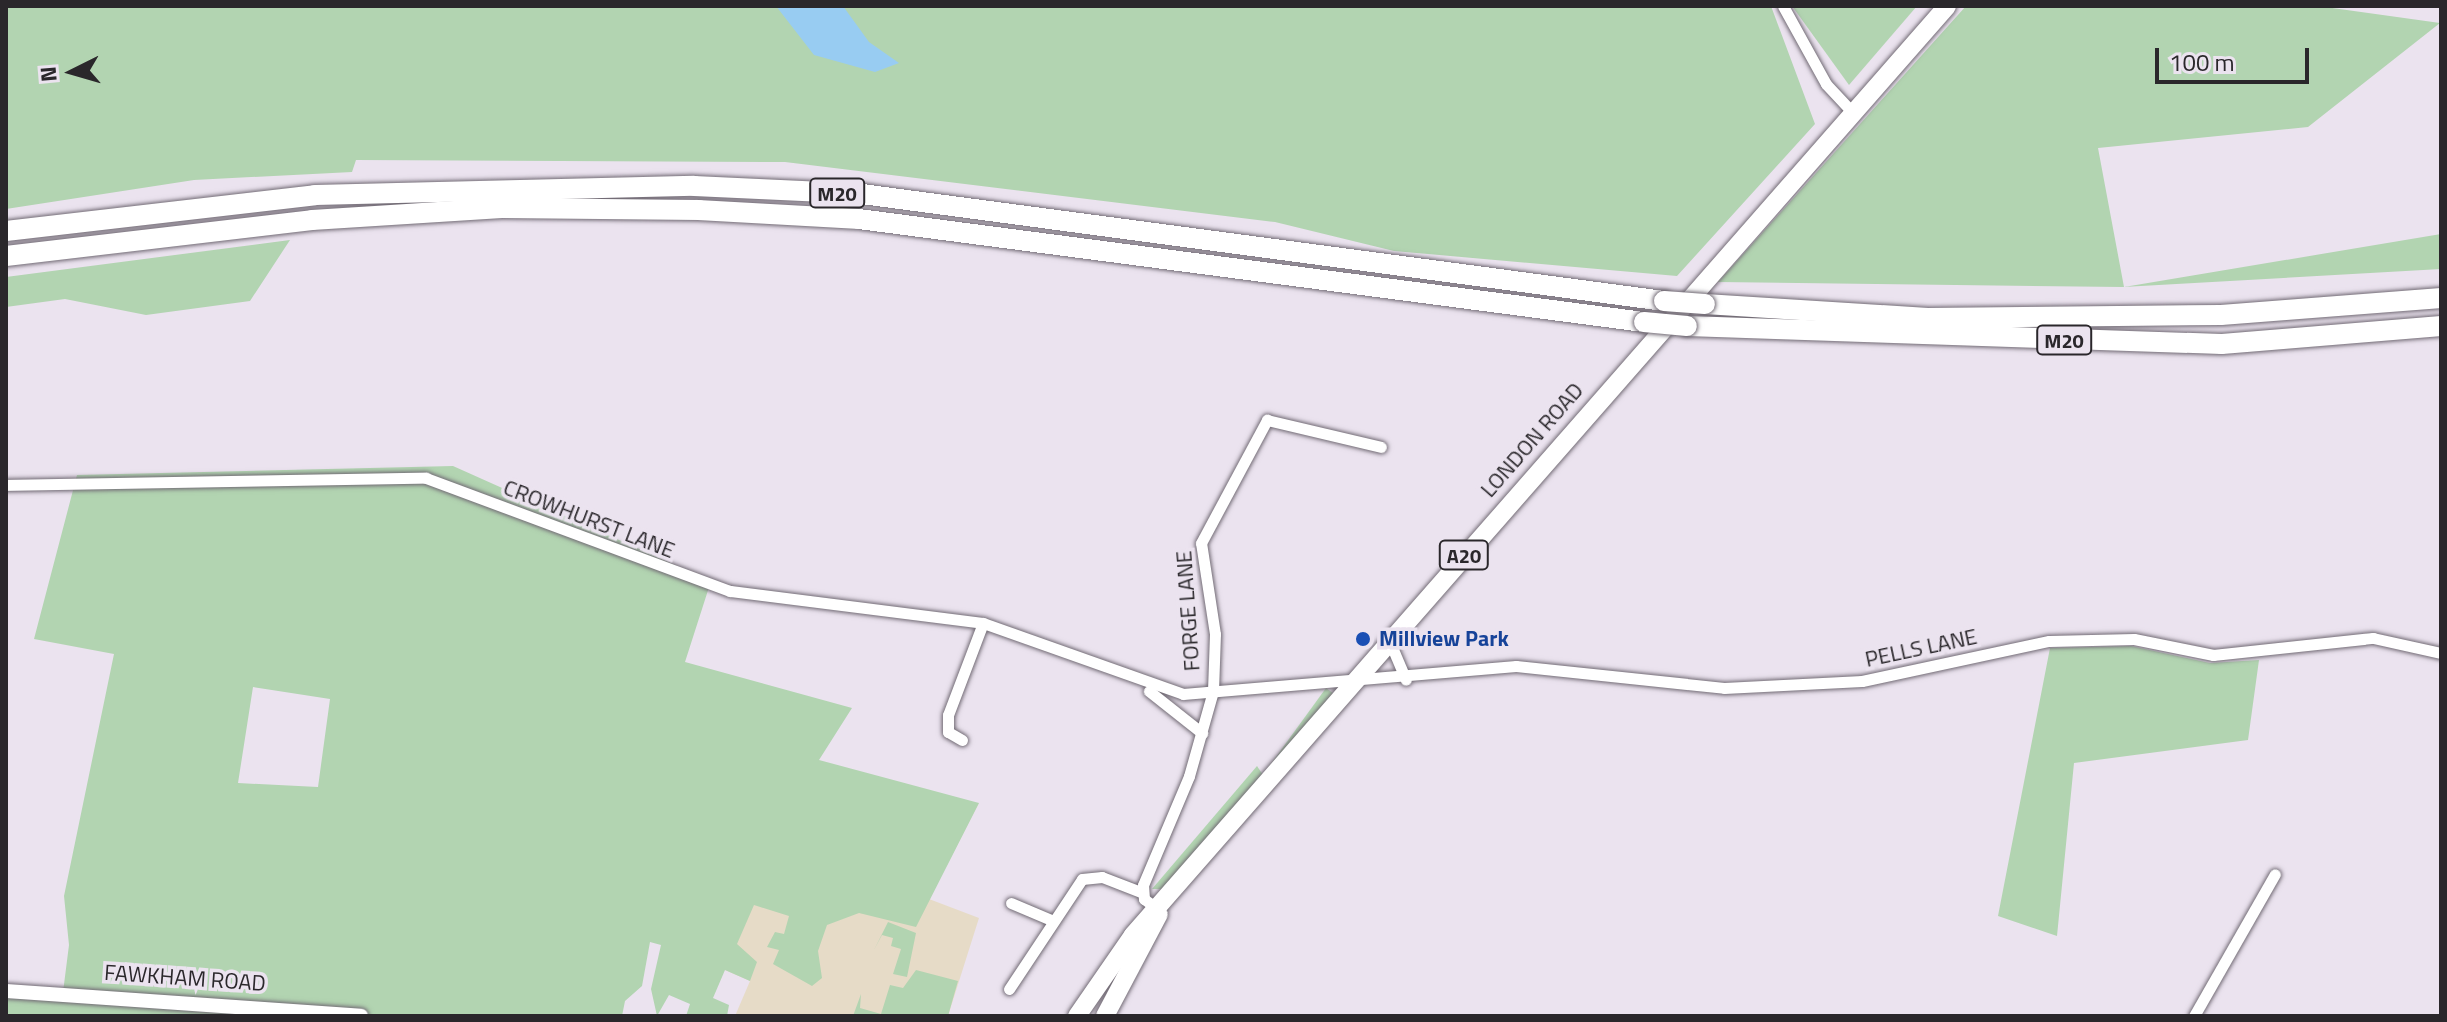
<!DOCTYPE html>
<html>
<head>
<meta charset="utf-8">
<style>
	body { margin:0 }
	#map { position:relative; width:2447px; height:1022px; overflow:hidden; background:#ebe3ef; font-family:"Titillium Web",sans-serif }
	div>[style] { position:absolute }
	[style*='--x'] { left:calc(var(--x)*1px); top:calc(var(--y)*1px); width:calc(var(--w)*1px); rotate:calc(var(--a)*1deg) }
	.education>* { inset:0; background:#e6dbc7 }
	.green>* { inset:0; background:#b2d4b1; transform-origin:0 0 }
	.water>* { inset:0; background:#98ccf2 }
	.roads { filter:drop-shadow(0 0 2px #726b75) drop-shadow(0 0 2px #726b75) }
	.minor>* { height:11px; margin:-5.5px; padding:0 5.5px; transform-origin:5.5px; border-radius:5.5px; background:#fff }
	.tertiary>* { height:14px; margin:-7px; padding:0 7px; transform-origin:7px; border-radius:7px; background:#fff }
	.primary>* { height:18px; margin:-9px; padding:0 9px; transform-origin:9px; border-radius:9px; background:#fff }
	.motorway>* { height:20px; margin:-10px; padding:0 10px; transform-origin:10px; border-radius:10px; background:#fff }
	.bridges { filter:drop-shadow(0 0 2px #726b75) drop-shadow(0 0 2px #726b75) }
	.motorway-bridge>* { height:20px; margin:-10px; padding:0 10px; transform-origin:10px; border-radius:10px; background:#fff }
	.dots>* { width:22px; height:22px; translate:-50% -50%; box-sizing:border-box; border:4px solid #ebe3ef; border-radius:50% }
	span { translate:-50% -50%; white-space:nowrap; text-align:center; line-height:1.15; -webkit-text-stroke:7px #ebe3ef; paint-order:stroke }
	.shield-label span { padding:2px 6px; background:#ebe3ef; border:2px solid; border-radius:6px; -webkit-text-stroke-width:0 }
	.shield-label { font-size:20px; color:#2a272b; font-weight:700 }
	.street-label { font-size:22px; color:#2a272b }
	.transit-label { font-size:22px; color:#164399; font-weight:700 }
	.left { translate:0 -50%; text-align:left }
	.frame { position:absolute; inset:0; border:8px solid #2a272b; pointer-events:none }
	.north { position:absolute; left:32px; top:32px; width:80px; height:80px; -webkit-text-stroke:6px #ebe3ef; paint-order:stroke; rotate:265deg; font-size:22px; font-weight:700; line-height:32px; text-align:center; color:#2a272b }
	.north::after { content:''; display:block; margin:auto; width:28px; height:36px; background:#2a272b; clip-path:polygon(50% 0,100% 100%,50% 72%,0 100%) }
	.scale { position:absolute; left:2155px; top:48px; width:154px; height:36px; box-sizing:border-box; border:4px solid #2a272b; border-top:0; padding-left:10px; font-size:24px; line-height:28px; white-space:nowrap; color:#2a272b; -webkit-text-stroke:6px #ebe3ef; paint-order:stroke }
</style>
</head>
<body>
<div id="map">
	<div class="education">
		<i style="clip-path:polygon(979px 803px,929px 899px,979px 918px,948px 1016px,735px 1016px,750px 981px,725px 970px,761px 887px)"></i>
	</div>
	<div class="green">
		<i style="clip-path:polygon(6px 6px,1771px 6px,1815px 124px,1677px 276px,1394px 251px,1275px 222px,785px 162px,356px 160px,352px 172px,194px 180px,6px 209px)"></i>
		<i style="clip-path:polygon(1792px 6px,1917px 6px,1849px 85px)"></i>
		<i style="clip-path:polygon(1966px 6px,2318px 6px,2440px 23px,2308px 127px,2098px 148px,2124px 287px,2441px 234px,2441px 269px,2123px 287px,1718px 282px)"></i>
		<i style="clip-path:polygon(290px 240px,250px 301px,146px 315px,65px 299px,6px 307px,6px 277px)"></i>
		<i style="clip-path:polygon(evenodd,453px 466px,711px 581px,685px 662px,852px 708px,819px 760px,979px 803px,916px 927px,859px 913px,827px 925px,818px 951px,822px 978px,812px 986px,773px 964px,779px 950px,767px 947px,775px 932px,784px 934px,789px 916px,754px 905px,737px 944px,757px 962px,750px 981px,725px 970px,713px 998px,729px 1005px,727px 1016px,686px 1016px,690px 1004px,669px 995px,657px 1016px,651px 989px,661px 945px,650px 942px,642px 986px,625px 1001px,622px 1016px,6px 1016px,6px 998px,62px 1000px,69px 945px,64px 896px,114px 654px,34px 639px,77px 475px,453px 466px,253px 687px,330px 699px,318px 787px,238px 783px,253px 687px)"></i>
		<i style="clip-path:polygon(2131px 646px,2210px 663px,2259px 660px,2248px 740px,2074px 763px,2057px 936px,1998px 916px,2050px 648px)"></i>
		<i style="left:1326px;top:688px;width:9px;height:99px;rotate:36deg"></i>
		<i style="clip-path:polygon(1257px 766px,1263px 775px,1163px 889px,1152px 889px)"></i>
		<i style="clip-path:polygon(888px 922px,916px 933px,907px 977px,893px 974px,901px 949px,891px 946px,893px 938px,882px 935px,874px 950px)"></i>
		<i style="clip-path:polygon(916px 970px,958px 981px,948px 1016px,853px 1016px,861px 994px,860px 1008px,881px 1014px,890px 985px,903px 988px)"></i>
	</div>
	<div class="water">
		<i style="clip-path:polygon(776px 6px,843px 6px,869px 42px,899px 63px,875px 72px,814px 55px)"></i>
	</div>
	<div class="roads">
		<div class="minor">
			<i style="--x:1783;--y:6;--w:89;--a:61.1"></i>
			<i style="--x:1826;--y:84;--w:35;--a:47"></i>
			<i style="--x:6;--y:485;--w:420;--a:-1"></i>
			<i style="--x:426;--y:478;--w:324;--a:20.4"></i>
			<i style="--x:730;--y:591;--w:255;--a:7.2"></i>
			<i style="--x:983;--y:623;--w:212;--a:19.5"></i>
			<i style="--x:1183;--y:694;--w:334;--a:-4.8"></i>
			<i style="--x:1516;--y:666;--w:209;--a:6"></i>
			<i style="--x:1724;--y:688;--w:138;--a:-2.9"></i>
			<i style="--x:1862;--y:681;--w:191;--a:-12.1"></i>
			<i style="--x:2049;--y:641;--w:85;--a:-1.3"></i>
			<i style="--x:2134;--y:639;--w:81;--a:11.4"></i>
			<i style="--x:2213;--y:655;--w:161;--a:-6.1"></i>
			<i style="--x:2373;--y:638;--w:70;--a:12.4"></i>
			<i style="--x:1389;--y:640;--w:43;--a:67"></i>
			<i style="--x:1149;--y:691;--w:68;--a:38.4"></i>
			<i style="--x:962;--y:740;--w:16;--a:-150"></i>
			<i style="--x:948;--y:732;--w:17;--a:-90"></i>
			<i style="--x:948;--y:715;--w:98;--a:-69.2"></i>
			<i style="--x:1011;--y:903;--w:43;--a:23"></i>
			<i style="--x:1160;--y:911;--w:20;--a:-143"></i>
			<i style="--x:1144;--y:899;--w:14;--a:-94"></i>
			<i style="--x:1143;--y:885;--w:118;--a:-67.1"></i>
			<i style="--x:1189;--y:776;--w:88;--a:-74.2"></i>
			<i style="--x:1213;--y:691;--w:57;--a:-88"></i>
			<i style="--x:1215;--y:634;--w:92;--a:-98.7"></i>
			<i style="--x:1201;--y:543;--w:140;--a:-61.8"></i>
			<i style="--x:1267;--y:420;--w:117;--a:13.3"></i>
			<i style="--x:1009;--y:989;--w:132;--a:-56.4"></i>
			<i style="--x:1082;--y:879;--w:20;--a:-6"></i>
			<i style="--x:1102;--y:877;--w:44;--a:21.3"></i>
			<i style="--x:2194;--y:1016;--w:163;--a:-60.3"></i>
		</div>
		<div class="tertiary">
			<i style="--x:6;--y:991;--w:356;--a:4"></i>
		</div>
		<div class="primary">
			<i style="--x:1077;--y:1016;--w:98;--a:-55.3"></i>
			<i style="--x:1133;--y:935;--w:1235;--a:-48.77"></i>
			<i style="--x:1105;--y:1016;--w:115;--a:-62.1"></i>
		</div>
		<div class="motorway">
			<i style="--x:6;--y:231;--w:311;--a:-6.6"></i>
			<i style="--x:315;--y:195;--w:379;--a:-1.4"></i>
			<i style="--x:694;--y:186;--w:168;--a:2.7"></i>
			<i style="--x:862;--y:194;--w:809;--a:7.6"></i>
			<i style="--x:6;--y:256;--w:308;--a:-6.7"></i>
			<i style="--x:312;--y:220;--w:190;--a:-3.6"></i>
			<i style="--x:502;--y:208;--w:197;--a:0.6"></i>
			<i style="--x:699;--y:210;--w:160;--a:3.2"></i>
			<i style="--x:859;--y:219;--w:792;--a:7.48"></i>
			<i style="--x:1705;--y:304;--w:223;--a:3.6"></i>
			<i style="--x:1928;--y:318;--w:293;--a:-0.6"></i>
			<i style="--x:2221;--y:315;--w:221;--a:-4.4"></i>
			<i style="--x:1687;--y:326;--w:535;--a:1.93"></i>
			<i style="--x:2222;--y:344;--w:220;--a:-4.7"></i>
		</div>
	</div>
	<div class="bridges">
		<div class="motorway-bridge">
			<i style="--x:1664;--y:301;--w:41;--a:4.2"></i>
			<i style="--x:1644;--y:322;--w:43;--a:5.3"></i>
		</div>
	</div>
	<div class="dots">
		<i style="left:1363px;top:639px;background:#1a4fb4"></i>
	</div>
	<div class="shield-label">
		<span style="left:837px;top:193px">M20</span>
		<span style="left:2064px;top:340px">M20</span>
		<span style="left:1464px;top:555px">A20</span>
	</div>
	<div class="street-label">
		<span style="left:1532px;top:440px;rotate:-49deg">LONDON ROAD</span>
		<span style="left:589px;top:519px;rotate:21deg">CROWHURST LANE</span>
		<span style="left:1188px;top:611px;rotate:-94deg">FORGE LANE</span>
		<span style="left:1921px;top:648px;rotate:-12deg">PELLS LANE</span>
		<span style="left:185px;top:978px;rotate:4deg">FAWKHAM ROAD</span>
	</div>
	<div class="transit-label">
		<span class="left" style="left:1379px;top:639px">Millview Park</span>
	</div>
	<div class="frame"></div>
	<div class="north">N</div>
	<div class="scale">100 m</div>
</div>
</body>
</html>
